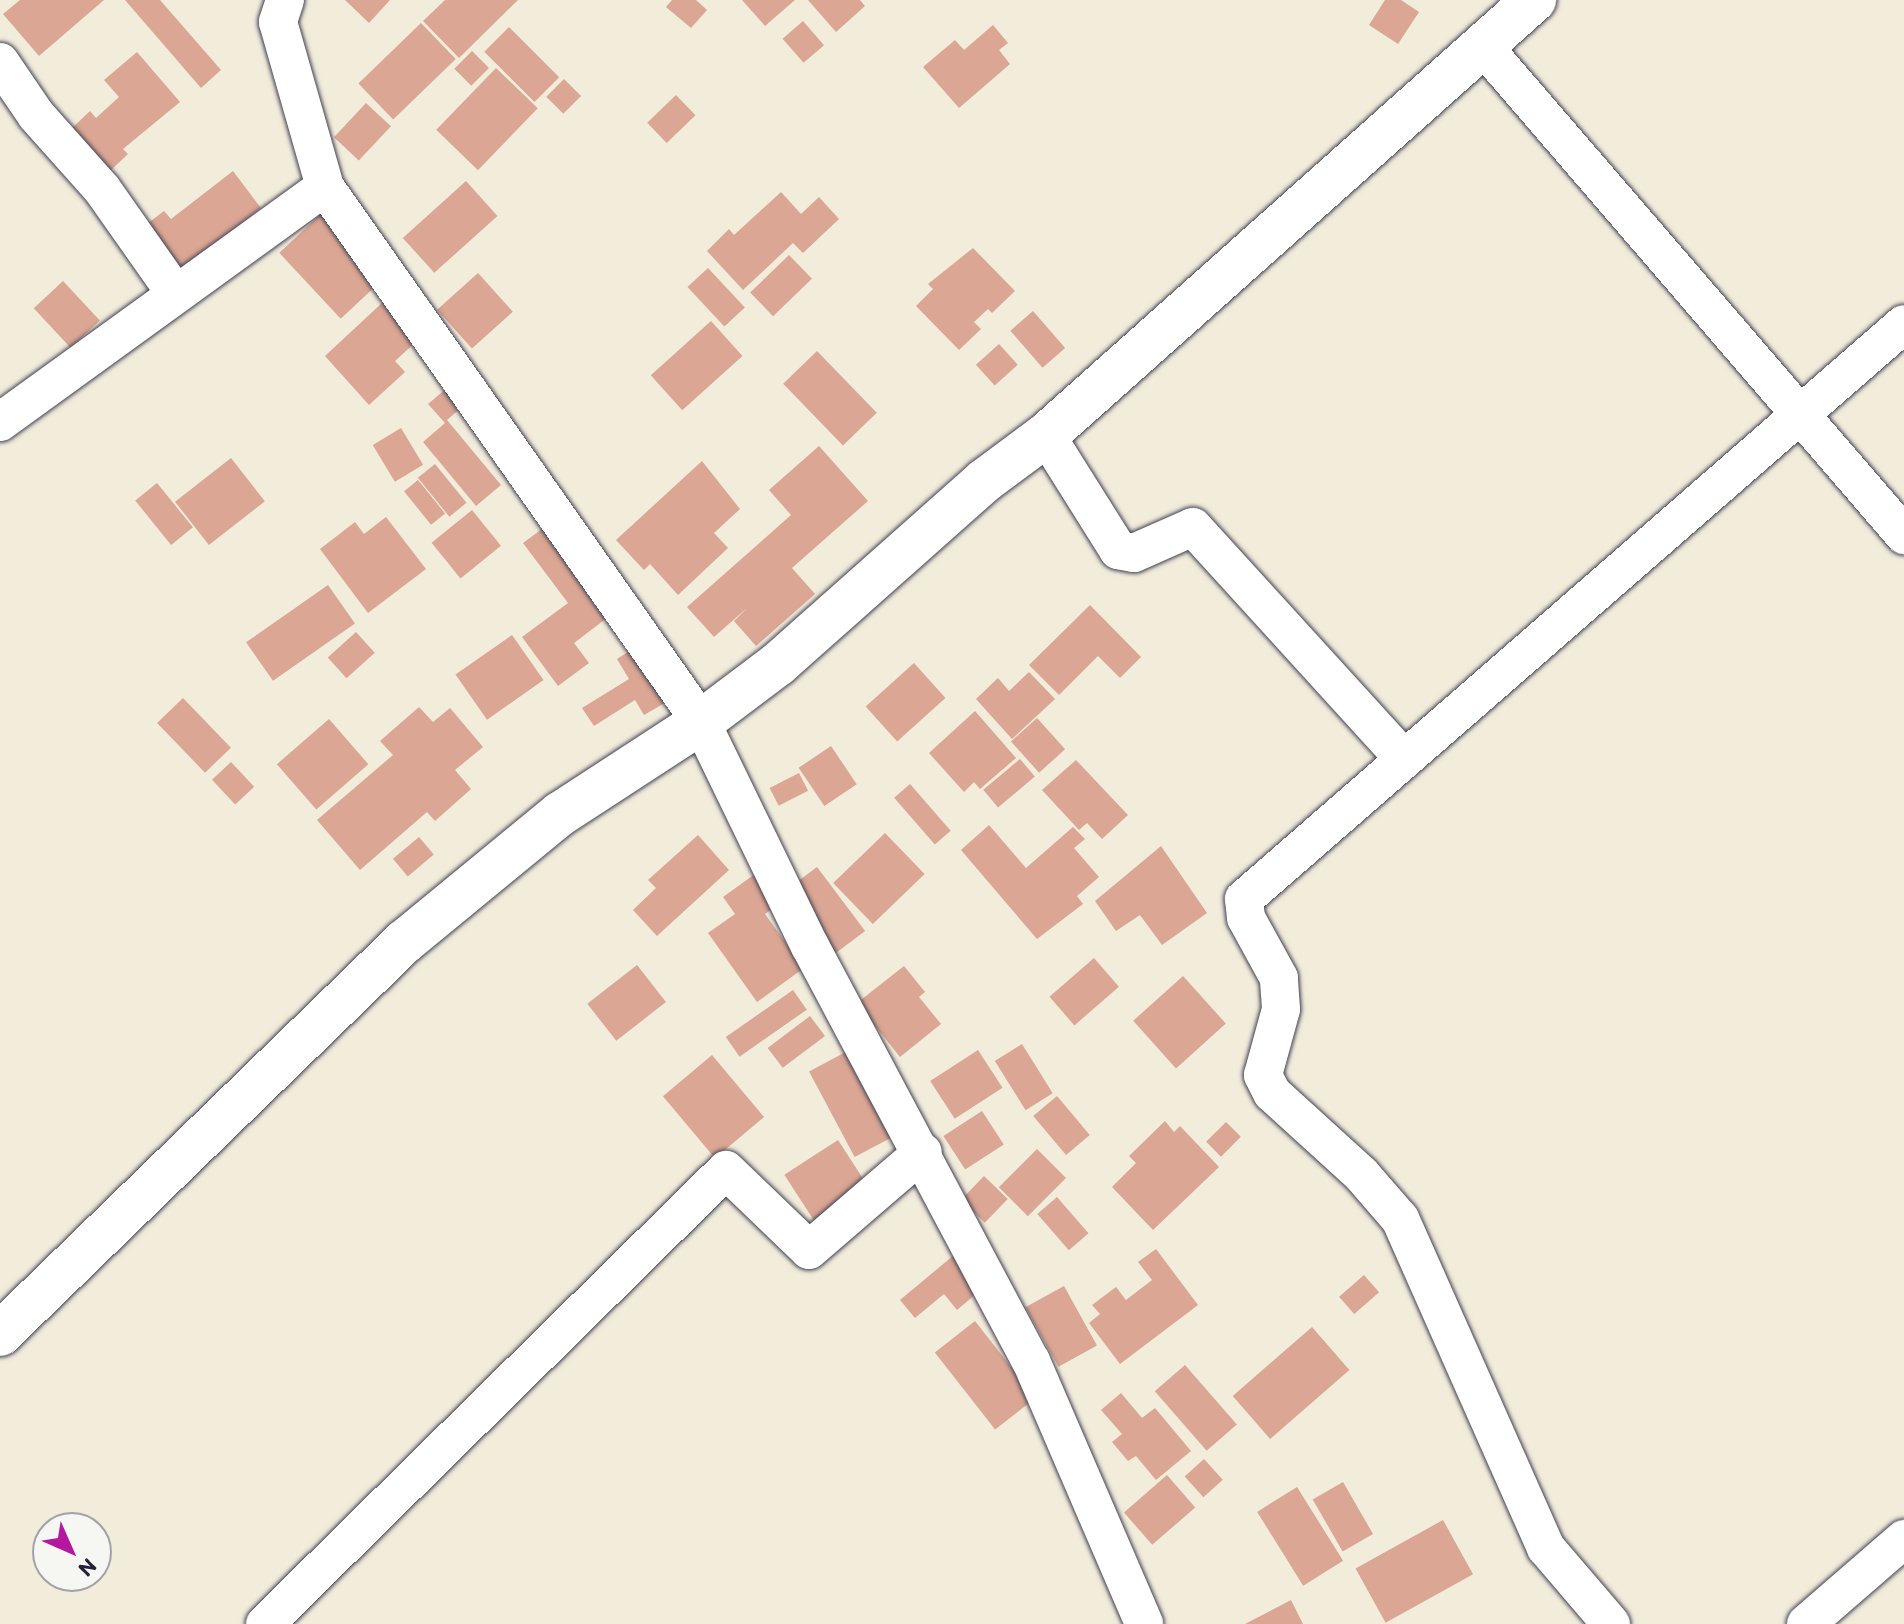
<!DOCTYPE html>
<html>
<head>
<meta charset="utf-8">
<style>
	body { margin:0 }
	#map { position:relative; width:1904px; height:1624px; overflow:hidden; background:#f2ecdb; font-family:Itim,sans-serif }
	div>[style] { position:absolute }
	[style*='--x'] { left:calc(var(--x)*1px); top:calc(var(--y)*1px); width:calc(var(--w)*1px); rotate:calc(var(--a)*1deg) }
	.building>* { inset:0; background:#dba693; transform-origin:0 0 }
	.roads { filter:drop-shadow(0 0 2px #414053) drop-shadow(0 0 2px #414053) }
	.street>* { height:38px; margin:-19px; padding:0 19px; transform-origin:19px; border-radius:19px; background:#fff }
	.secondary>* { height:44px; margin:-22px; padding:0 22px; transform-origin:22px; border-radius:22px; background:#fff }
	span { translate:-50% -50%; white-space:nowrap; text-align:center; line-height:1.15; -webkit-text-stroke:6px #f6f6f2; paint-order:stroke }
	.north { position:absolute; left:32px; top:1512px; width:80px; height:80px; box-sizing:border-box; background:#f6f6f2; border:2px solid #a1a1a9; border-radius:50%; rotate:135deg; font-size:22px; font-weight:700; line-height:32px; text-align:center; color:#22223b }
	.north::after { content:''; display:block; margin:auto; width:28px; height:36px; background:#b5179e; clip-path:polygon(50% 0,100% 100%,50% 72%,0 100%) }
</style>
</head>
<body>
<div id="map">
	<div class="building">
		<i style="clip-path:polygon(20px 0,104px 0,39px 56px,3px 14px)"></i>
		<i style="clip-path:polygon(125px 0,160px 0,221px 70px,201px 88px)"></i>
		<i style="clip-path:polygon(345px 0,390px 0,369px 23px)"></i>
		<i style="clip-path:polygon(445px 0,518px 0,459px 58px,423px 21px)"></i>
		<i style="clip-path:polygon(672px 0,696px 0,707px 10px,691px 28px,666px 7px)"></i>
		<i style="clip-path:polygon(742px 0,795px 0,765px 26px)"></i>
		<i style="clip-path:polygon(808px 0,860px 0,865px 6px,836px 32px)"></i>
		<i style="clip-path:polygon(1385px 0,1401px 0,1419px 12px,1398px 44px,1369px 25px)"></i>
		<i style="left:803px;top:21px;width:32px;height:27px;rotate:49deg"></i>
		<i style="left:421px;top:23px;width:50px;height:87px;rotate:46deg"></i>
		<i style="clip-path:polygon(993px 25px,1008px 43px,999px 50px,1010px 64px,959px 108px,923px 67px,955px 40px,964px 50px)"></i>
		<i style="left:509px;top:27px;width:71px;height:35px;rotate:45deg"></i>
		<i style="left:472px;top:51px;width:24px;height:25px;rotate:45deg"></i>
		<i style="clip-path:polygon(137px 52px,180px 102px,123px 149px,128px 154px,109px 172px,71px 129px,90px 111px,96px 118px,119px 97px,104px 80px)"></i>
		<i style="left:496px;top:68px;width:58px;height:86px;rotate:44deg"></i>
		<i style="left:564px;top:79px;width:24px;height:25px;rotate:45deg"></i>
		<i style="left:676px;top:95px;width:28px;height:40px;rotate:46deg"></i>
		<i style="left:366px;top:103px;width:34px;height:47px;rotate:43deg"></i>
		<i style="clip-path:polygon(233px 171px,261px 208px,179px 272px,144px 226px,164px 211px,171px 219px)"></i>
		<i style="left:466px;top:181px;width:47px;height:85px;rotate:48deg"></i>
		<i style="clip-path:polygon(781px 192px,801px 214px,819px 197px,839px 219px,803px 253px,793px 243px,743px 290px,707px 251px,729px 229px,734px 235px)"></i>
		<i style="left:321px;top:214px;width:90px;height:57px;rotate:47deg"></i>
		<i style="clip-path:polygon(973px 248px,1015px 291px,992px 313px,988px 309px,974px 322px,981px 329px,959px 350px,916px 306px,933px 289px,928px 284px)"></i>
		<i style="left:789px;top:255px;width:33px;height:54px;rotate:46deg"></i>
		<i style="left:708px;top:268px;width:54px;height:28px;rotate:47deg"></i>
		<i style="left:478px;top:273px;width:52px;height:55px;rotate:48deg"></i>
		<i style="left:63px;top:281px;width:54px;height:40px;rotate:47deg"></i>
		<i style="clip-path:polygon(383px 302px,418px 340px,395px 361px,405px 372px,369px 405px,325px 356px)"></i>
		<i style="left:1033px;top:311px;width:49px;height:30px;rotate:49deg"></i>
		<i style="left:711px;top:321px;width:47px;height:81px;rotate:48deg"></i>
		<i style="left:999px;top:344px;width:28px;height:31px;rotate:48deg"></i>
		<i style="left:817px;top:351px;width:86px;height:47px;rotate:46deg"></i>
		<i style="clip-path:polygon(454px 382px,470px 400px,447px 420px,501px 485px,476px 506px,423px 442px,445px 423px,428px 404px)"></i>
		<i style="left:401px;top:428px;width:43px;height:33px;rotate:59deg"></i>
		<i style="clip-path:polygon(819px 446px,868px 501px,792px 568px,815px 594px,756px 646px,734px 621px,747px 608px,714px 637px,687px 607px,791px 515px,769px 490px)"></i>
		<i style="left:231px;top:458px;width:55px;height:71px;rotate:52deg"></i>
		<i style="clip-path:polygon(702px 461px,740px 509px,714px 533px,728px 548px,678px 595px,650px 564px,644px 570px,616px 540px)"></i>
		<i style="left:435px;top:464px;width:50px;height:22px;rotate:51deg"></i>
		<i style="left:418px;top:480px;width:43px;height:18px;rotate:51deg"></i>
		<i style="left:157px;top:483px;width:57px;height:28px;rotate:51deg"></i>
		<i style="left:472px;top:510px;width:46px;height:52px;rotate:51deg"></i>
		<i style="clip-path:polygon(386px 517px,426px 569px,368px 613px,320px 549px,355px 522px,364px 534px)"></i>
		<i style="clip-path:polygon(550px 523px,616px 611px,574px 643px,589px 663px,558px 686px,522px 637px,568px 603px,523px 543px)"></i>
		<i style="left:328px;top:585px;width:47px;height:100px;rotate:55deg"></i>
		<i style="clip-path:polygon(1090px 605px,1141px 657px,1120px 678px,1098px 656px,1059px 695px,1029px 665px)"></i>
		<i style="left:356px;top:632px;width:28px;height:38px;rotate:48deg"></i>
		<i style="left:512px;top:635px;width:55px;height:69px;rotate:55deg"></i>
		<i style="clip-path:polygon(637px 646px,670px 700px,644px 715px,635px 700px,594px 726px,582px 708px,629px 679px,617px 659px)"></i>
		<i style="left:914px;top:663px;width:47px;height:65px;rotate:48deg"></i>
		<i style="clip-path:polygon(1029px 672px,1055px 699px,1012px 739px,976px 699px,998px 678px,1009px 691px)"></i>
		<i style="left:183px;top:698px;width:69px;height:36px;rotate:46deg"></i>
		<i style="clip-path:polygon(419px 707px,433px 722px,450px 708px,483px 747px,455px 770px,471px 789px,435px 821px,427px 812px,360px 870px,317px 820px,393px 755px,380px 741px)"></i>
		<i style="clip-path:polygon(975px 711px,1016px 758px,980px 789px,974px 782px,964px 792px,929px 753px)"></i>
		<i style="left:1037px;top:718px;width:42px;height:35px;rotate:48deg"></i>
		<i style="left:329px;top:719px;width:60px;height:69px;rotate:49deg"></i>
		<i style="left:831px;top:746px;width:46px;height:39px;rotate:56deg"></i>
		<i style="left:1020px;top:759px;width:23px;height:48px;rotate:50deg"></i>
		<i style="clip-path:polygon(1076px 760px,1128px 815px,1102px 839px,1087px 823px,1079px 830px,1042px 790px)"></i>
		<i style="left:231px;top:762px;width:34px;height:26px;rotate:47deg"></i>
		<i style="left:799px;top:773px;width:20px;height:33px;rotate:63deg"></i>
		<i style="left:910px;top:784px;width:62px;height:21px;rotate:49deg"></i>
		<i style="clip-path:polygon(989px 825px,1026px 868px,1073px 827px,1085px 839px,1074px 848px,1099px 877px,1077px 896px,1083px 904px,1037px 939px,961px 850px)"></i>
		<i style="left:885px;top:833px;width:57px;height:72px;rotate:46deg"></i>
		<i style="clip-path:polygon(698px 835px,729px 870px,657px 936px,633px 910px,656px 888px,648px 880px)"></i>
		<i style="left:419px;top:837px;width:23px;height:34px;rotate:50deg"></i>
		<i style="clip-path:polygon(1161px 846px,1207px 913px,1162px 945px,1140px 915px,1116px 931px,1095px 901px)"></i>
		<i style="left:817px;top:867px;width:80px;height:38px;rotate:53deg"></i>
		<i style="clip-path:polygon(755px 874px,777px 905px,765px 914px,804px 968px,757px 1002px,708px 933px,735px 914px,723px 897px)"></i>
		<i style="left:1094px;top:958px;width:38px;height:59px;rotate:49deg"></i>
		<i style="left:637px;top:965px;width:47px;height:63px;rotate:52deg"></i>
		<i style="clip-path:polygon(904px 966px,925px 992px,919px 997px,941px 1024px,900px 1057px,857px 1003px)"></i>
		<i style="left:1183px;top:976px;width:64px;height:67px;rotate:48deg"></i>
		<i style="left:793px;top:990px;width:24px;height:82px;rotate:55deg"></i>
		<i style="left:810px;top:1016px;width:25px;height:53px;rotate:53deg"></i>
		<i style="left:1022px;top:1044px;width:58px;height:32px;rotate:58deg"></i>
		<i style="left:855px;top:1047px;width:97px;height:52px;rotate:62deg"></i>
		<i style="left:978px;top:1050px;width:45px;height:57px;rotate:57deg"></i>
		<i style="left:712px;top:1055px;width:81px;height:64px;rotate:50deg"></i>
		<i style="left:1057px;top:1096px;width:51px;height:31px;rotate:50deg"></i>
		<i style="left:982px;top:1111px;width:40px;height:46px;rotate:57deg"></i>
		<i style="clip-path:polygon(1165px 1121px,1174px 1132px,1180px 1126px,1219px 1167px,1153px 1230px,1112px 1187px,1136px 1163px,1129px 1156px)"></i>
		<i style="left:1226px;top:1122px;width:21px;height:28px;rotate:45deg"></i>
		<i style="left:838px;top:1140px;width:55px;height:64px;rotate:57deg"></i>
		<i style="left:1037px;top:1149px;width:41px;height:54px;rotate:45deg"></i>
		<i style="left:984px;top:1176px;width:33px;height:33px;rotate:44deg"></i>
		<i style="left:1057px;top:1197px;width:48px;height:26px;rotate:49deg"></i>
		<i style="clip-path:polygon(1156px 1249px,1198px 1305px,1120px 1364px,1089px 1323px,1100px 1314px,1092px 1305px,1116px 1287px,1126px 1300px,1152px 1280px,1138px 1262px)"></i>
		<i style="clip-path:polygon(954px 1255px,982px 1289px,957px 1310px,944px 1294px,915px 1318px,900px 1300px)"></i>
		<i style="left:1364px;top:1275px;width:23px;height:33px;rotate:49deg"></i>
		<i style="left:1064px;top:1286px;width:68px;height:44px;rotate:61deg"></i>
		<i style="left:975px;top:1321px;width:98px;height:51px;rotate:52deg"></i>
		<i style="left:1312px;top:1327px;width:57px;height:105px;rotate:49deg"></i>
		<i style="left:1185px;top:1365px;width:79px;height:40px;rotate:49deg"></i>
		<i style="clip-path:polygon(1121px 1393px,1142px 1418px,1155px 1408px,1191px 1451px,1156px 1480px,1136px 1456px,1128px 1461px,1112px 1442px,1122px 1434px,1101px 1410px)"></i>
		<i style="left:1204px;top:1459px;width:28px;height:26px;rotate:48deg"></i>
		<i style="left:1167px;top:1475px;width:43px;height:57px;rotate:49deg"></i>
		<i style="left:1343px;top:1482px;width:60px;height:35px;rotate:60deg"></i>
		<i style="left:1297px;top:1487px;width:87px;height:47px;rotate:58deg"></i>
		<i style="left:1443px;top:1520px;width:62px;height:100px;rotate:61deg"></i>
		<i style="clip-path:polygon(1291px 1600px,1303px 1624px,1245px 1624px)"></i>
	</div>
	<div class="roads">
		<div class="street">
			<i style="--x:285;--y:0;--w:23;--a:108"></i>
			<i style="--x:278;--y:22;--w:172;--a:74.1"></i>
			<i style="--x:325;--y:187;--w:654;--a:54.9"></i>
			<i style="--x:701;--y:722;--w:249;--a:64.1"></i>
			<i style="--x:810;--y:946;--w:470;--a:62"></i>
			<i style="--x:1031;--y:1361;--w:286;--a:66.7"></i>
			<i style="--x:1482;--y:45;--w:647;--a:49.26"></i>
			<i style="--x:0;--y:62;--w:64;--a:55.8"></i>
			<i style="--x:36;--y:115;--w:99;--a:48.3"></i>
			<i style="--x:102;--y:189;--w:127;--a:54.9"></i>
			<i style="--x:0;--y:422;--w:401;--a:-35.9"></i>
			<i style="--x:1046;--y:435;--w:136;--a:57.9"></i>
			<i style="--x:1118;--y:550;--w:16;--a:11"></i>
			<i style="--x:1134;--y:553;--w:64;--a:-23.8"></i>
			<i style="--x:1193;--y:527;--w:312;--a:47.7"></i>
			<i style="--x:265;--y:1624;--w:647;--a:-44.56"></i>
			<i style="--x:726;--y:1170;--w:115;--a:43.9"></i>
			<i style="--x:809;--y:1250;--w:150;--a:-40.7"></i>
			<i style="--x:1611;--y:1624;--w:100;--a:-130.5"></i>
			<i style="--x:1546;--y:1548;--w:360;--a:-113.9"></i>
			<i style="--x:1400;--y:1219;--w:60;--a:-130.9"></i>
			<i style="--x:1361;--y:1174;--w:120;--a:-137.7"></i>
			<i style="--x:1272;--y:1093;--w:20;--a:-117"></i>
			<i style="--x:1263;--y:1075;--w:68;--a:-74.7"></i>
			<i style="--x:1281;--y:1009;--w:31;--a:-94"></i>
			<i style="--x:1279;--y:978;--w:68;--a:-118.8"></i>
			<i style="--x:1246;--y:918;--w:19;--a:-96"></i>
			<i style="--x:1244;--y:899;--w:875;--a:-41.06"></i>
			<i style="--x:1806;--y:1624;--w:130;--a:-40.9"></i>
		</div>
		<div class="secondary">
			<i style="--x:0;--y:1334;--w:563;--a:-44.14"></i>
			<i style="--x:404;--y:942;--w:202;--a:-39.4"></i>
			<i style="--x:560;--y:814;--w:168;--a:-33.1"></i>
			<i style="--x:701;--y:722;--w:96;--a:-37"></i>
			<i style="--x:778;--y:664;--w:276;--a:-41.6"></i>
			<i style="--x:984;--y:481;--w:77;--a:-36.6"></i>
			<i style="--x:1046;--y:435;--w:654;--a:-41.71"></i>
		</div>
	</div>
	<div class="north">N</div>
</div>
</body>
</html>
